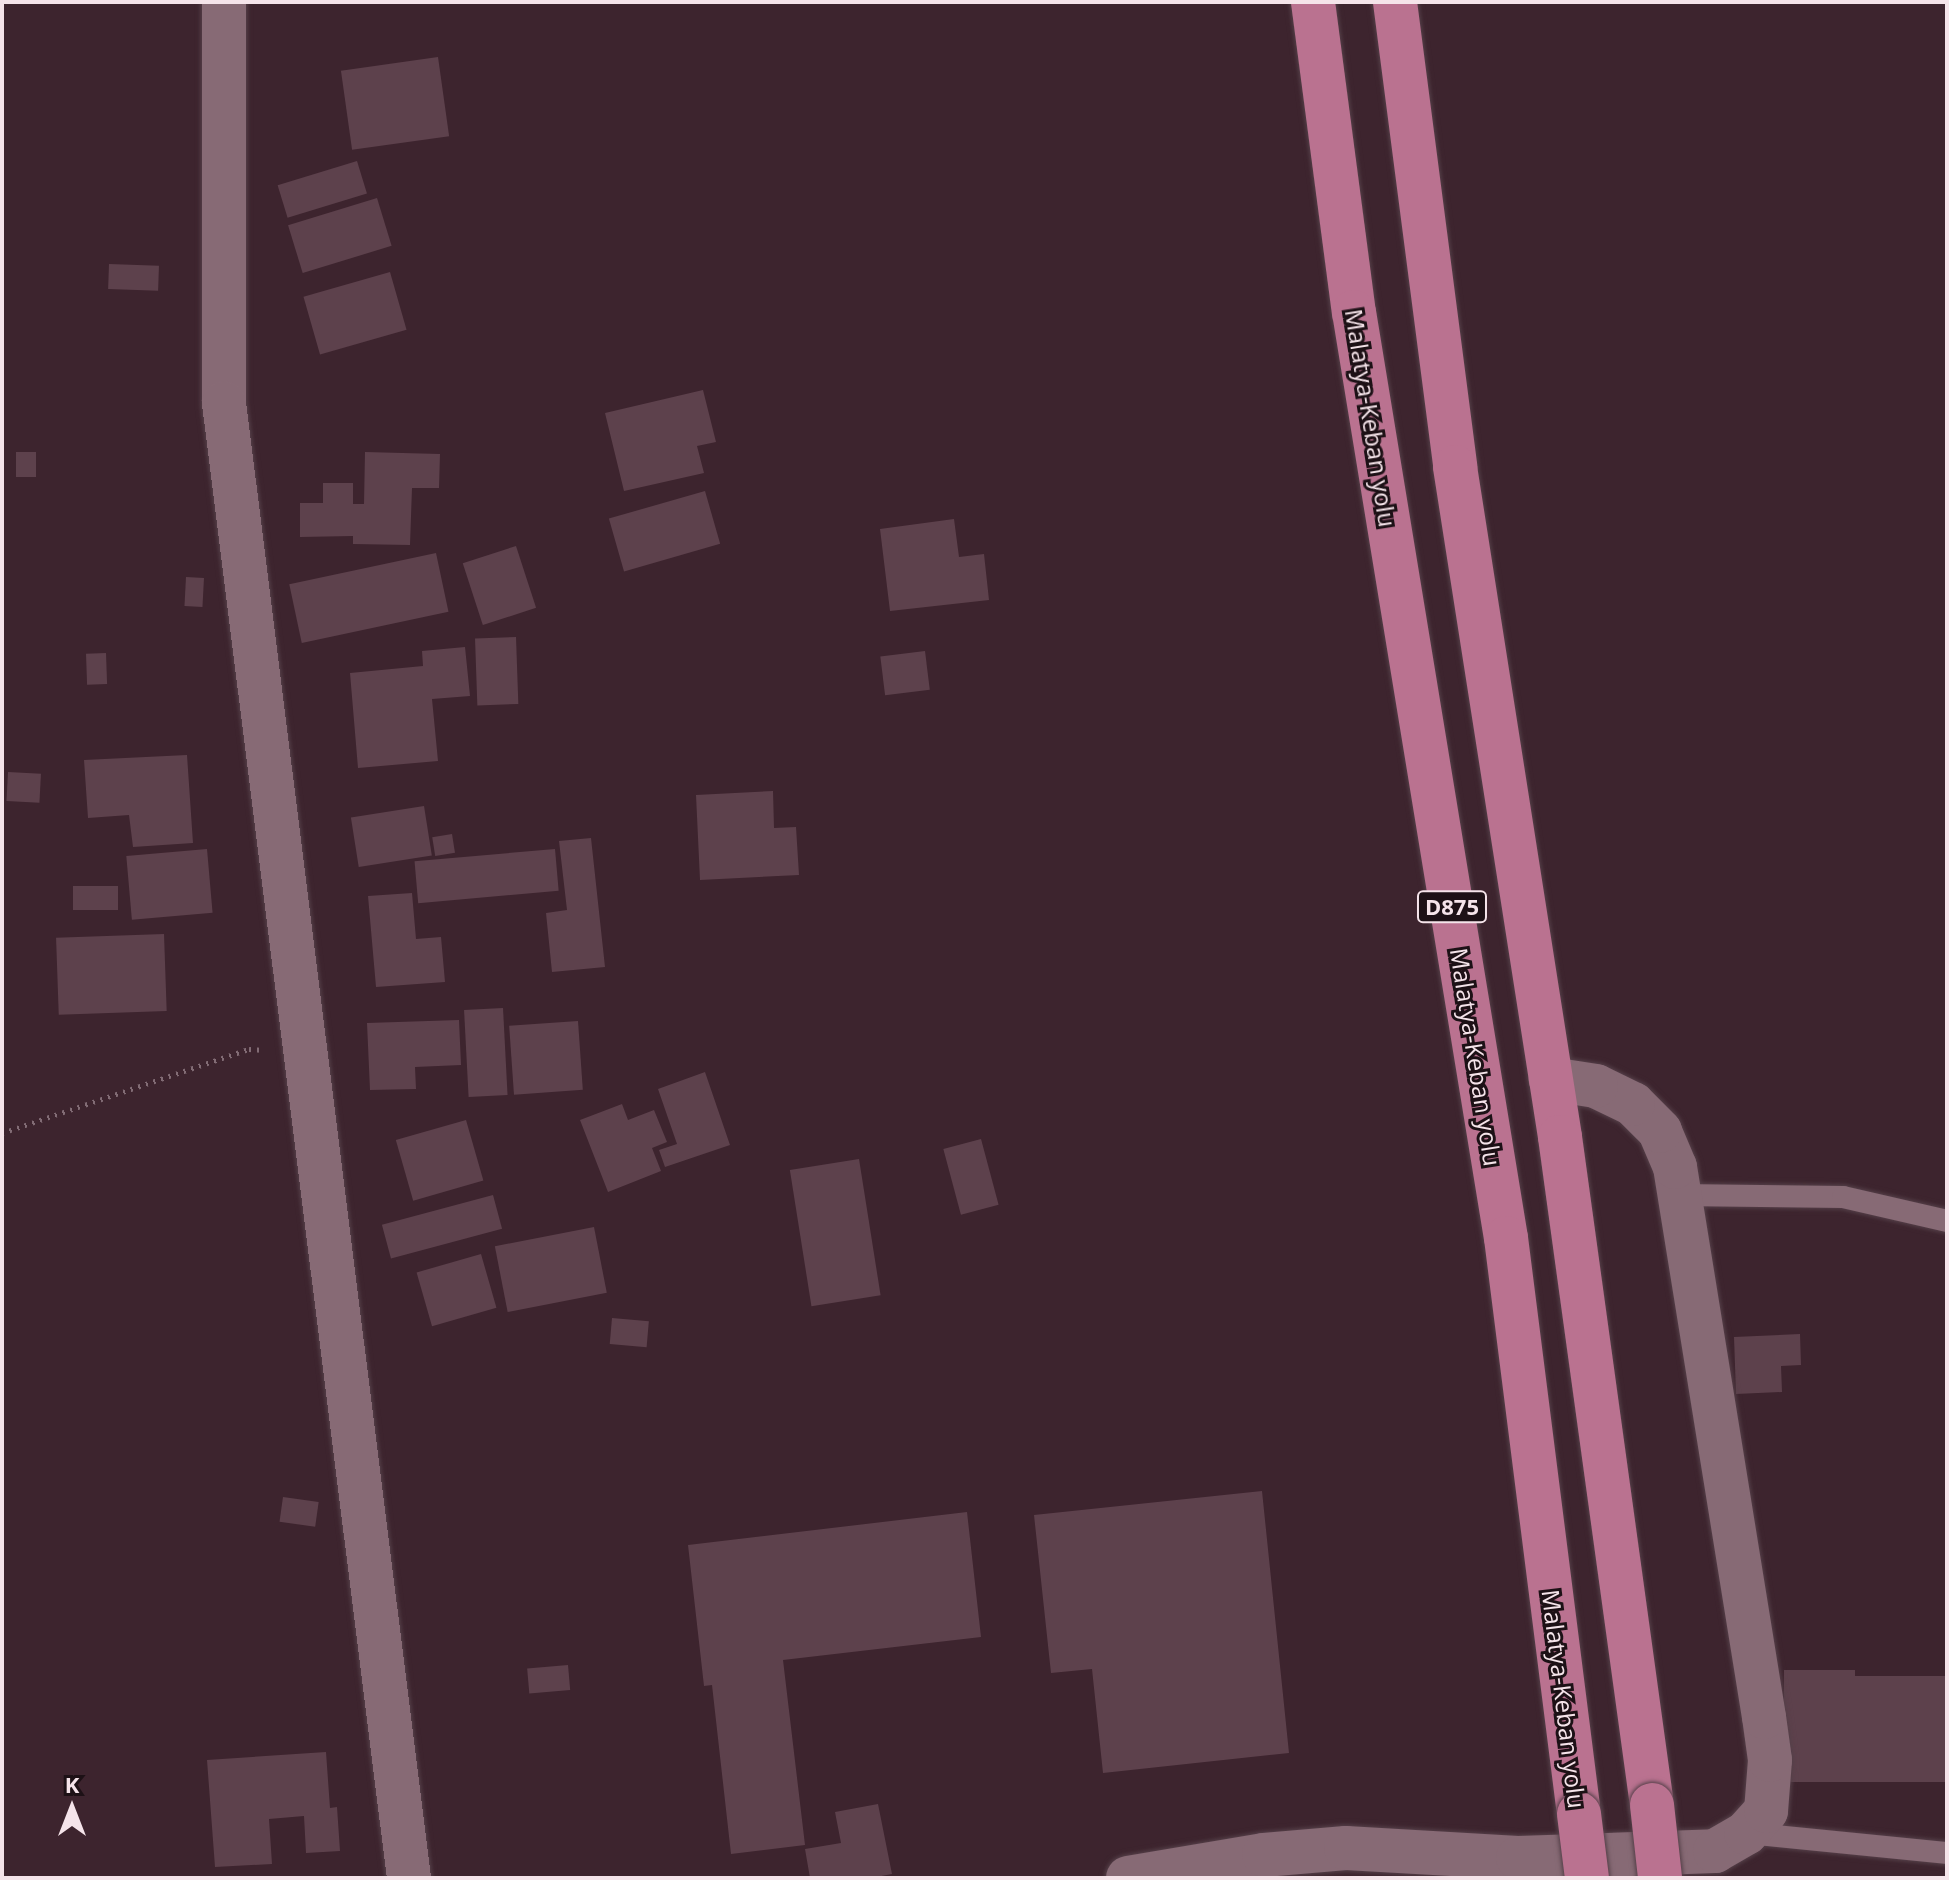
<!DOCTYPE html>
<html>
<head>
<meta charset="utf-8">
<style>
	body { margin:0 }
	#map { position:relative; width:1949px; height:1880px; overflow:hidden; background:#3d242e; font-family:"Open Sans",sans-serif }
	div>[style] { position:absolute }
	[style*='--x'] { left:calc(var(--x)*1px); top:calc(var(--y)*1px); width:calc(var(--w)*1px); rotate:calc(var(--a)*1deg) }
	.building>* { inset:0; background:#5d414c; transform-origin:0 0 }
	.path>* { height:5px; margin-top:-2.5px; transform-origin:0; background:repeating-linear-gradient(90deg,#826c75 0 2px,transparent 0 8px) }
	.roads { filter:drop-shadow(0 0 2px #554049) drop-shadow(0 0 2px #554049) }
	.service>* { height:22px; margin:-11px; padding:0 11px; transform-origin:11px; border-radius:11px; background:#876a75 }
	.minor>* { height:44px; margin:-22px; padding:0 22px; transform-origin:22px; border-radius:22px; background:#876a75 }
	.trunk>* { height:44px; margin:-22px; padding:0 22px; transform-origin:22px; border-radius:22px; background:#ba7290 }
	.bridges { filter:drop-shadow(0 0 2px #554049) drop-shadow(0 0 2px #554049) }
	.trunk-bridge>* { height:44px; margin:-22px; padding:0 22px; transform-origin:22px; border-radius:22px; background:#ba7290 }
	span { translate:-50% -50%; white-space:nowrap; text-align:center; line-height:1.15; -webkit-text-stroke:6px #1d1116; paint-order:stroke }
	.shield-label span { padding:2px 6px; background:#1d1116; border:2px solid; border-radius:6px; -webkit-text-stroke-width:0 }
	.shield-label { font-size:22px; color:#f5e4ea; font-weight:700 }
	.street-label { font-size:24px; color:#f5e4ea }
	.frame { position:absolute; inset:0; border:4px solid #f5e4ea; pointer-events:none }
	.north { position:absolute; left:32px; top:1768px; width:80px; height:80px; -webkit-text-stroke:6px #1d1116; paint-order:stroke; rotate:0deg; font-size:22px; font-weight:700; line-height:32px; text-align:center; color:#f5e4ea }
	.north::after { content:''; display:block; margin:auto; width:28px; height:36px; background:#f5e4ea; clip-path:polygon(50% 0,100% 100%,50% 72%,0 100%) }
</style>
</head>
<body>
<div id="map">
	<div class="building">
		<i style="left:438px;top:57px;width:80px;height:98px;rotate:82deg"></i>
		<i style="left:357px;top:161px;width:34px;height:83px;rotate:73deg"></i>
		<i style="left:377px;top:198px;width:50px;height:93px;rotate:73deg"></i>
		<i style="left:109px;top:264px;width:50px;height:25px;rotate:2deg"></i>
		<i style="left:390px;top:272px;width:60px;height:90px;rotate:74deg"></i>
		<i style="clip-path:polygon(703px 390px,716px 442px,697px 446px,704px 473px,624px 491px,605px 413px)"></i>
		<i style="left:16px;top:452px;width:20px;height:25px"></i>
		<i style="clip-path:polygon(365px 452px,440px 454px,439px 488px,412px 488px,410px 545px,353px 544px,353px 536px,300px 537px,300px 503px,323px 503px,323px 483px,353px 483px,353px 504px,364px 504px)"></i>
		<i style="left:705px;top:491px;width:55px;height:100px;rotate:74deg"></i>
		<i style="clip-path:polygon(954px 519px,959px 557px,984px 554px,989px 600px,890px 611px,880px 529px)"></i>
		<i style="left:516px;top:546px;width:65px;height:56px;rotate:72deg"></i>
		<i style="left:436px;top:553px;width:60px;height:150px;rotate:78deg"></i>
		<i style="left:186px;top:577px;width:18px;height:29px;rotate:3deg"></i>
		<i style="left:516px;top:637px;width:67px;height:41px;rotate:88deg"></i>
		<i style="clip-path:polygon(465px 647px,470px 696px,432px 699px,438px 761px,358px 768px,350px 673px,423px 666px,422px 651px)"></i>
		<i style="left:925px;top:651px;width:39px;height:45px;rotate:83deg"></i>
		<i style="left:106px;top:653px;width:31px;height:20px;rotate:88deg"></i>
		<i style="clip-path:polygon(187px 755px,193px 843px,133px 847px,129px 815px,88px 818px,84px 760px)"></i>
		<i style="left:8px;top:772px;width:33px;height:29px;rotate:3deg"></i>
		<i style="clip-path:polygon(773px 791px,774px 828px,796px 827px,799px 875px,700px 880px,696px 795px)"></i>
		<i style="left:424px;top:806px;width:50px;height:74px;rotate:81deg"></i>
		<i style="left:452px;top:834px;width:19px;height:20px;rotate:81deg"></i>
		<i style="clip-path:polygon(591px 838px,605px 967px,552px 972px,546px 913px,567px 910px,559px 841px)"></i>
		<i style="left:207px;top:849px;width:64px;height:81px;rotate:85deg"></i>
		<i style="left:555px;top:849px;width:42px;height:141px;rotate:85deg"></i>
		<i style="left:73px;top:886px;width:45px;height:24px"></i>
		<i style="clip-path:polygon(412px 893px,416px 939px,441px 937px,445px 982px,376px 987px,368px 896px)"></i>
		<i style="left:164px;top:934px;width:77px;height:108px;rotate:88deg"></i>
		<i style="left:503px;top:1008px;width:87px;height:39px;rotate:87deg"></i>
		<i style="clip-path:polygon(459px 1020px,461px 1065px,415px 1067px,416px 1089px,370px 1090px,367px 1023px)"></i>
		<i style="left:578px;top:1021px;width:69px;height:69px;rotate:86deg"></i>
		<i style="clip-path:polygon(705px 1072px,730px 1145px,665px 1167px,659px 1150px,677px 1144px,658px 1089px)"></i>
		<i style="clip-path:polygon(622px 1104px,628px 1120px,654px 1110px,667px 1142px,652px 1148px,661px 1171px,608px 1192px,580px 1120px)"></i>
		<i style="left:466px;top:1120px;width:63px;height:73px;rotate:74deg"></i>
		<i style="left:981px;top:1139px;width:68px;height:39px;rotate:75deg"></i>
		<i style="left:859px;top:1159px;width:138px;height:70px;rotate:81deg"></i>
		<i style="left:493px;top:1195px;width:35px;height:115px;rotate:75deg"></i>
		<i style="left:594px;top:1227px;width:67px;height:101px;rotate:79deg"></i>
		<i style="left:481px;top:1254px;width:56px;height:67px;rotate:74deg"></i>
		<i style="left:612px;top:1318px;width:37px;height:26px;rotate:5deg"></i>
		<i style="clip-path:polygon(1800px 1334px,1801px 1365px,1781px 1366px,1782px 1392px,1736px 1394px,1734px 1337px)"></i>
		<i style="clip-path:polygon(1262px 1491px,1289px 1753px,1103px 1773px,1092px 1669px,1051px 1673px,1034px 1515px)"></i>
		<i style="left:283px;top:1497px;width:36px;height:25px;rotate:8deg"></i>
		<i style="clip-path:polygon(967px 1512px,981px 1637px,783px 1660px,805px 1845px,731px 1854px,712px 1685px,704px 1686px,688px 1545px)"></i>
		<i style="left:568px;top:1665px;width:25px;height:41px;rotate:85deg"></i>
		<i style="clip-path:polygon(1784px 1670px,1855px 1670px,1855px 1676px,1947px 1676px,1947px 1782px,1784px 1782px)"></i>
		<i style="clip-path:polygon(326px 1752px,330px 1808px,337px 1807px,340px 1851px,306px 1853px,304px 1816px,269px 1819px,272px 1864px,215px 1867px,207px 1760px)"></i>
		<i style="clip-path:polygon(878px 1804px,892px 1874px,871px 1878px,810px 1878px,805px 1849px,841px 1843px,835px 1812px)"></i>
	</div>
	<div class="path">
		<i style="--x:2;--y:1133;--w:261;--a:-18.8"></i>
		<i style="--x:249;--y:1049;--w:15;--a:4"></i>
	</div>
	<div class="roads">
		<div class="service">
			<i style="--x:1679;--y:1195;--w:164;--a:0.7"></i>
			<i style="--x:1843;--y:1197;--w:107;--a:13"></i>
			<i style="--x:1746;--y:1833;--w:202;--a:5.7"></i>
		</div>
		<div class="minor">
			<i style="--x:224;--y:2;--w:401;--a:90"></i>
			<i style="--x:224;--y:403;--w:1487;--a:82.85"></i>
			<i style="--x:1128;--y:1878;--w:138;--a:-9.6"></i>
			<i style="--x:1264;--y:1855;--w:82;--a:-4.9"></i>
			<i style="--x:1346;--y:1848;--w:172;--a:3.3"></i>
			<i style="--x:1518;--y:1858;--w:197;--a:-2"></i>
			<i style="--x:1715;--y:1851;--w:36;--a:-30"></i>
			<i style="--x:1746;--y:1833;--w:30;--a:-48"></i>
			<i style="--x:1766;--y:1811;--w:51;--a:-85.5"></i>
			<i style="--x:1770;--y:1760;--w:43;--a:-97.9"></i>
			<i style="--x:1764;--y:1717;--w:557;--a:-99.19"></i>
			<i style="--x:1675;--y:1167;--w:39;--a:-113"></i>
			<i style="--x:1660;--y:1131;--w:38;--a:-135"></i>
			<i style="--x:1633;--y:1104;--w:41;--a:-154.1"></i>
			<i style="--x:1596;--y:1086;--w:46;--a:-171.2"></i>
		</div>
		<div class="trunk">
			<i style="--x:1313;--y:2;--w:313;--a:82.5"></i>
			<i style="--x:1354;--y:312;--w:938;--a:80.68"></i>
			<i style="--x:1506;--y:1238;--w:581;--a:82.78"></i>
			<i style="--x:1395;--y:2;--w:469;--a:82.6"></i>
			<i style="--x:1455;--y:467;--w:678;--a:81.09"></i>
			<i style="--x:1560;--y:1137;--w:674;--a:82.16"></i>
		</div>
	</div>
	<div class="bridges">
		<div class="trunk-bridge">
			<i style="--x:1652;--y:1805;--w:73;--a:83.7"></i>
			<i style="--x:1579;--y:1814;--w:64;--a:82.9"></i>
		</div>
	</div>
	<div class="shield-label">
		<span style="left:1452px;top:907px">D875</span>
	</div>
	<div class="street-label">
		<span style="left:1371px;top:418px;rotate:81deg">Malatya-Keban yolu</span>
		<span style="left:1476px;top:1057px;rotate:81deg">Malatya-Keban yolu</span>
		<span style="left:1564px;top:1699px;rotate:83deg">Malatya-Keban yolu</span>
	</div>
	<div class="frame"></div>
	<div class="north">K</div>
</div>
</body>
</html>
